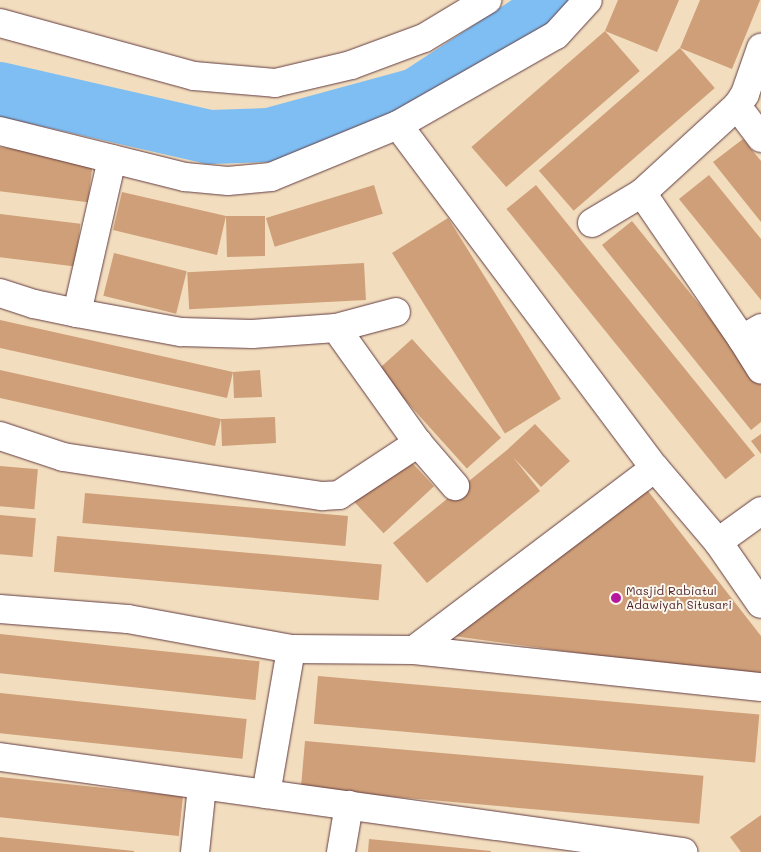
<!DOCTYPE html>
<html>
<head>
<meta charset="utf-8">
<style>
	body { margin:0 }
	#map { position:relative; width:761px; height:852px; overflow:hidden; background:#f2ddbe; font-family:Mali,sans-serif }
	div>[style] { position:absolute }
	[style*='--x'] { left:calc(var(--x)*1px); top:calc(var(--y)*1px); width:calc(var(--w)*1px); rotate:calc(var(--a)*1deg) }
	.river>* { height:54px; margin:-27px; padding:0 27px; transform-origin:27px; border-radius:27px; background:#7ebef3 }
	.building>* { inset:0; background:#ce9f78; transform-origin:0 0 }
	.roads { filter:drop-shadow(0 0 1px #633c41) drop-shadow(0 0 1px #633c41) }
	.street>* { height:28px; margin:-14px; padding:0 14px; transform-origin:14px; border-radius:14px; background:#fff }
	.dots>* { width:14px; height:14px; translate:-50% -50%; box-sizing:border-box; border:2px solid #fbf7ec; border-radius:50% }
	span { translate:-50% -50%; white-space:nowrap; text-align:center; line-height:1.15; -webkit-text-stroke:4px #fbf7ec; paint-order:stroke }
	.poi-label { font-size:12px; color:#4a1f2b }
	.left { translate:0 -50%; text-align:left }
</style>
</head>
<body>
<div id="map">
	<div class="river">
		<i style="--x:0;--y:89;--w:215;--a:12.9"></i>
		<i style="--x:210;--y:137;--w:59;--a:-1.9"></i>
		<i style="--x:269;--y:135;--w:152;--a:-15.2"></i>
		<i style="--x:416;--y:95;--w:142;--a:-33.2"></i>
		<i style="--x:535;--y:17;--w:20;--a:-60"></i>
	</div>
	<div class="building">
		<i style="clip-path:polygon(618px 0,679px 0,657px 52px,605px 31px)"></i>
		<i style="clip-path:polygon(700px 0,760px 0,732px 69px,680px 48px)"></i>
		<i style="left:605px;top:31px;width:53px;height:177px;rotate:49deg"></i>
		<i style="left:680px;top:48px;width:53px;height:187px;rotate:49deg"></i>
		<i style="clip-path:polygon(743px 139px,761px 161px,761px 222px,713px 162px)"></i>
		<i style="left:0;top:147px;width:94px;height:44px;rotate:7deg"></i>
		<i style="clip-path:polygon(709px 175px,761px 239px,761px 300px,679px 199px)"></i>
		<i style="left:374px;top:185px;width:30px;height:113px;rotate:73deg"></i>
		<i style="left:536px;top:185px;width:348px;height:38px;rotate:51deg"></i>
		<i style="clip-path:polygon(122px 192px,226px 216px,265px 216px,265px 256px,227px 257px,226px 216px,217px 255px,113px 230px)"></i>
		<i style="left:0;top:214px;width:81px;height:43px;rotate:7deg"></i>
		<i style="left:448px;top:218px;width:213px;height:66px;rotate:58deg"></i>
		<i style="clip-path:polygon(632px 221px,761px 381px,761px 422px,751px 430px,602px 245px)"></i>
		<i style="left:114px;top:253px;width:75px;height:44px;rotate:14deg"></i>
		<i style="left:364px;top:263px;width:37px;height:177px;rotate:87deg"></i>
		<i style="clip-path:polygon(0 320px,233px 372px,260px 370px,262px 397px,234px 398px,233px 372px,227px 398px,0 348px)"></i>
		<i style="left:412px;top:339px;width:133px;height:46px;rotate:48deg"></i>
		<i style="clip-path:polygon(0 370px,221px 419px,275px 417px,276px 443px,222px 446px,221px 419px,215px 446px,0 398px)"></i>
		<i style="clip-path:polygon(535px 424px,570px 461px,541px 487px,513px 457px,540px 491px,427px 583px,393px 543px,507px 450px)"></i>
		<i style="clip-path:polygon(761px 434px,761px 454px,751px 441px)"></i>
		<i style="left:404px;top:454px;width:44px;height:69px;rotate:47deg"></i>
		<i style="left:0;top:466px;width:38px;height:40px;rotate:5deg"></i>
		<i style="clip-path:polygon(641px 482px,761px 636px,761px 678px,453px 636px)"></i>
		<i style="left:85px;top:493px;width:264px;height:30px;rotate:5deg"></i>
		<i style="left:0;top:515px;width:36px;height:39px;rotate:5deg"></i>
		<i style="left:57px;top:536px;width:326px;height:36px;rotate:5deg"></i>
		<i style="left:0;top:634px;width:261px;height:39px;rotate:6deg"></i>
		<i style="left:318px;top:676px;width:443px;height:48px;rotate:5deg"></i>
		<i style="left:0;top:693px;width:248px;height:40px;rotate:6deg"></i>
		<i style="left:305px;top:741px;width:400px;height:48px;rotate:5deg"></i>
		<i style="left:0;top:777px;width:184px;height:40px;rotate:6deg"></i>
		<i style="clip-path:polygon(761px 815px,761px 852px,741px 852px,730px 837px)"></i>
		<i style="clip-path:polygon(0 837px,134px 851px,134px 852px,0 852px)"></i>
		<i style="clip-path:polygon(369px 839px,491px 851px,491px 852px,368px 852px)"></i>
	</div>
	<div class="roads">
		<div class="street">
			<i style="--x:0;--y:23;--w:201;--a:15.3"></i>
			<i style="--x:194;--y:76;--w:81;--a:4.9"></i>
			<i style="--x:275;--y:83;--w:78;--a:-13.3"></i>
			<i style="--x:351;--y:65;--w:78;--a:-20.3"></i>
			<i style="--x:424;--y:38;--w:74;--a:-31.1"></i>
			<i style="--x:737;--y:106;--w:40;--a:53"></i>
			<i style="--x:398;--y:125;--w:429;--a:53.2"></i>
			<i style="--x:655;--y:468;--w:97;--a:49.6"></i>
			<i style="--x:718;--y:542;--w:75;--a:55.3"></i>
			<i style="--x:0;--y:131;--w:191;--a:14"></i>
			<i style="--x:185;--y:177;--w:43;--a:5.3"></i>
			<i style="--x:228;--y:181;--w:43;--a:-5.3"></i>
			<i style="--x:271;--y:177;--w:137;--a:-22.3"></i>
			<i style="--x:398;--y:125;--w:182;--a:-29.7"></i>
			<i style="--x:556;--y:35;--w:47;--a:-47.6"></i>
			<i style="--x:642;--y:193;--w:177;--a:55.6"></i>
			<i style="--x:742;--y:339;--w:22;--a:-30"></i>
			<i style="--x:592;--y:223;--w:58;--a:-31"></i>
			<i style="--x:642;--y:193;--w:129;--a:-42.5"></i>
			<i style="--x:737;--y:106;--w:14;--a:-56"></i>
			<i style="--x:745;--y:94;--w:49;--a:-70.8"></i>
			<i style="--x:0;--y:293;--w:36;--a:18"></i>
			<i style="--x:34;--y:304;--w:44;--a:11.8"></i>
			<i style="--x:77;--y:313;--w:106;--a:10.4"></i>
			<i style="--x:181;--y:332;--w:71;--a:1.6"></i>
			<i style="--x:252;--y:334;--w:84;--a:-4.1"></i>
			<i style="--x:336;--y:328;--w:62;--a:-14.9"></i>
			<i style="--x:77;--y:313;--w:158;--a:-77.2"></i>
			<i style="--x:336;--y:328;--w:141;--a:54.5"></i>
			<i style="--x:418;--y:443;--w:57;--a:49.3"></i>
			<i style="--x:742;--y:339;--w:36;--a:58"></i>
			<i style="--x:0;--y:436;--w:66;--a:18.4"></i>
			<i style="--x:63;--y:457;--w:262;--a:8.6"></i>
			<i style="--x:322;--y:496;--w:17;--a:-3"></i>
			<i style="--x:339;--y:495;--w:95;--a:-33.4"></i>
			<i style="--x:718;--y:542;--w:53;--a:-35.8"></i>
			<i style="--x:0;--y:609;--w:128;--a:4.5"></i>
			<i style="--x:128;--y:619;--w:166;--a:10.4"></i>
			<i style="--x:291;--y:649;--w:123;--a:0.5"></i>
			<i style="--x:414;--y:650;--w:349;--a:6.1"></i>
			<i style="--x:414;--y:650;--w:302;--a:-37.1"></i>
			<i style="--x:0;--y:757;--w:690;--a:7.92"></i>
			<i style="--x:266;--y:794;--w:147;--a:-80.2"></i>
			<i style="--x:195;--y:852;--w:65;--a:-83.9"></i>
			<i style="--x:341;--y:852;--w:48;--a:-80.3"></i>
		</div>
	</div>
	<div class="dots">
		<i style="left:616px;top:598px;background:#b5179e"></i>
	</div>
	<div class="poi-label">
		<span class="left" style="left:626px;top:598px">Masjid Rabiatul<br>Adawiyah Situsari</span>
	</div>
</div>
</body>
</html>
